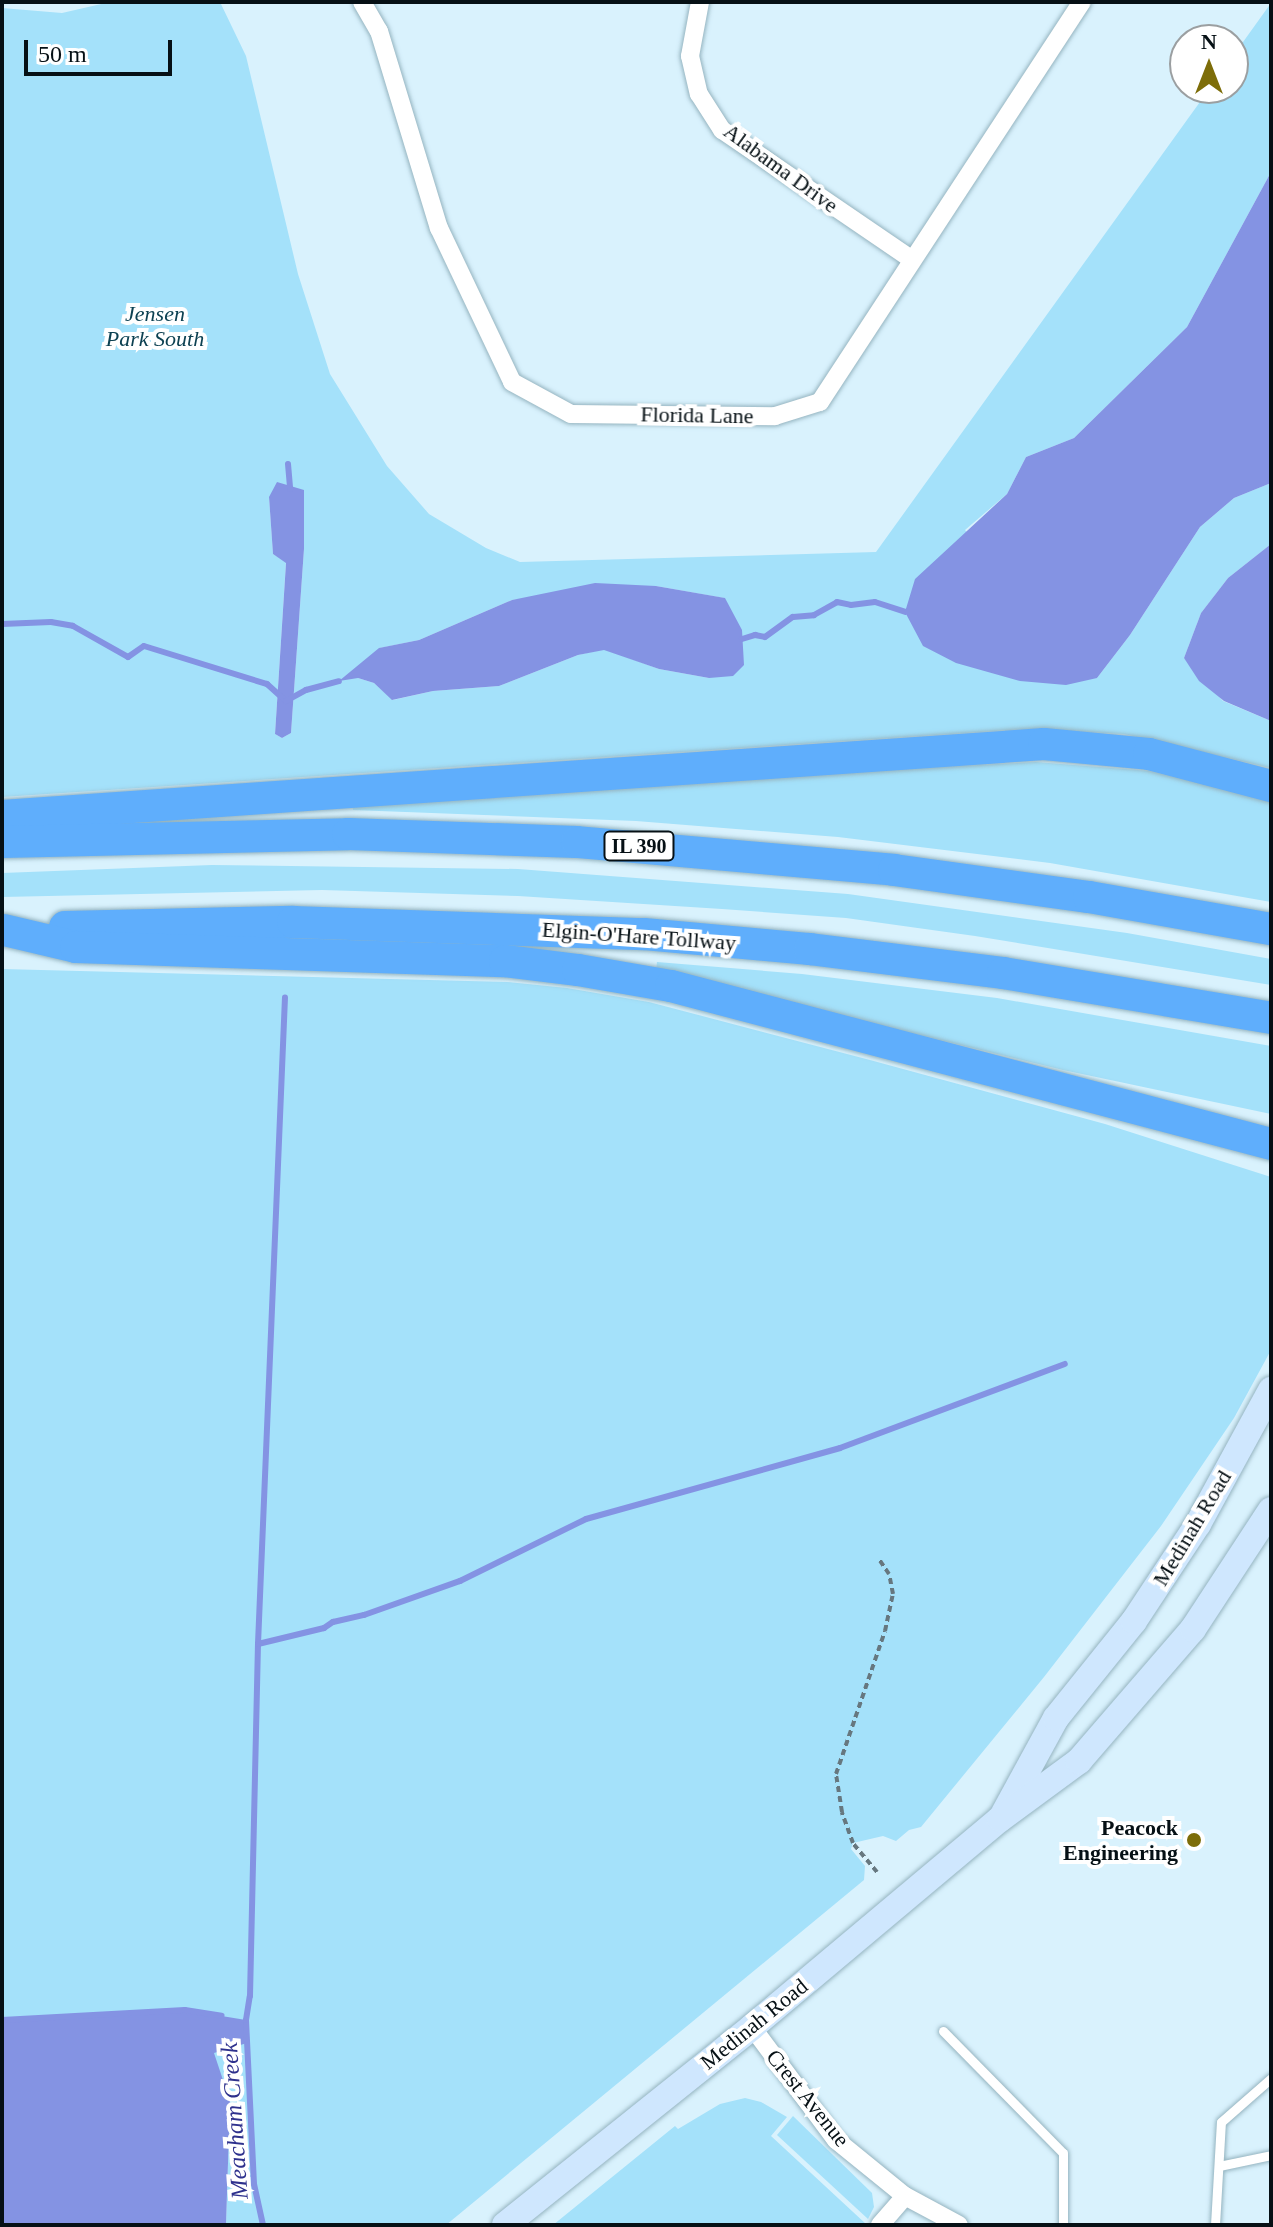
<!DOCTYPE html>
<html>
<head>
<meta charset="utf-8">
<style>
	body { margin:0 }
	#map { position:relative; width:1273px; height:2227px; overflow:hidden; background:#d9f2fd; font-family:Georgia,serif }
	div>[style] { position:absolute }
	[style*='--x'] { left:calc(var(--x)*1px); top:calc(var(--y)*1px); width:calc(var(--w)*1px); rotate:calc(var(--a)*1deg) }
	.green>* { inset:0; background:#a4e1fa }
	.water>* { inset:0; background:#8493e3 }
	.stream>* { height:6px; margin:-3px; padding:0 3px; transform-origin:3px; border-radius:3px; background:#8493e3 }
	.path>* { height:4px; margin-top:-2px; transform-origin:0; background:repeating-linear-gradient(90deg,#66777f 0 6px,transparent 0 10px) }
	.roads { filter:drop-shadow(0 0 2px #95b4c0) drop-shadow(0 0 2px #95b4c0) }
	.service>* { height:9px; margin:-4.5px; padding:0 4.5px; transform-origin:4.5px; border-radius:4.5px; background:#fff }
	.minor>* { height:18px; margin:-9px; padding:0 9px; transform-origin:9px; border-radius:9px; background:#fff }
	.secondary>* { height:26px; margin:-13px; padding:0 13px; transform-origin:13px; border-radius:13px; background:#cfe7fe }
	.motorway>* { height:32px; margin:-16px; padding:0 16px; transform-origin:16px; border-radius:16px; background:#5faefc }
	.dots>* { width:22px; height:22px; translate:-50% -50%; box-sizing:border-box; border:4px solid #fff; border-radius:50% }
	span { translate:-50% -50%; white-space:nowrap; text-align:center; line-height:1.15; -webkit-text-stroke:8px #fff; paint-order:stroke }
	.shield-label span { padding:2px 6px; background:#fff; border:2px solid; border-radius:6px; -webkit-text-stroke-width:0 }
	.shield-label { font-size:20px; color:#061015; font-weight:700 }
	.street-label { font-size:22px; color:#061015 }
	.park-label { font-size:22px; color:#0d4152; font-style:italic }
	.poi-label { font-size:22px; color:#061015; font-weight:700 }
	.right { translate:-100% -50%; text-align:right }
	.water-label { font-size:24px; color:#2e318d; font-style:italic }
	.frame { position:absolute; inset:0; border:4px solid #061015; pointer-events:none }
	.north { position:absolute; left:1169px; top:24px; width:80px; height:80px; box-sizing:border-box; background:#fff; border:2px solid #9b9fa1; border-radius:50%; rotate:0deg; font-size:22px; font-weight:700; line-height:32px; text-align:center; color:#061015 }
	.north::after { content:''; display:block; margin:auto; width:28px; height:36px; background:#7d6d09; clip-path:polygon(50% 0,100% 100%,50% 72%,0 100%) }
	.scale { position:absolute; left:24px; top:40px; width:148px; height:36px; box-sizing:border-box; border:4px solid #061015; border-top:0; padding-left:10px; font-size:24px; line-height:28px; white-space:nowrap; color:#061015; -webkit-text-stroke:6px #fff; paint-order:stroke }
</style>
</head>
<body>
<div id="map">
	<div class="green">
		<i style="clip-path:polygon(evenodd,110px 2px,220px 2px,246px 56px,298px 274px,330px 374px,387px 466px,429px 514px,486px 548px,520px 562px,876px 552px,1210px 88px,1233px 88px,1233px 56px,1271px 3px,1271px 172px,1187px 327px,1074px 438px,1026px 457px,1007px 494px,965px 530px,1097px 678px,1130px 635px,1200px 527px,1234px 498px,1271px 483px,1271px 544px,1228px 578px,1201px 613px,1184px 658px,1223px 701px,1271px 721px,1271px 768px,1124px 734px,1027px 729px,2px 797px,2px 8px,62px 13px,110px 2px,269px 497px,304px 549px,291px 733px,282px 738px,275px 734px,286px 562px,273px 554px,269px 497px,110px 2px,656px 586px,724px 598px,709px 678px,659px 669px,604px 649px,578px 655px,499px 686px,433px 691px,393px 700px,374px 683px,358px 678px,360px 667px,380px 648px,419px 640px,512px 600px,656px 586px)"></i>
		<i style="clip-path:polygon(1036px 762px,1150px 771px,1271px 801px,1271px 902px,1050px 863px,838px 837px,636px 821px,353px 810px,353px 801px,588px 785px)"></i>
		<i style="clip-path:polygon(212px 865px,518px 869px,848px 894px,1127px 933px,1271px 959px,1271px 985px,975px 936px,846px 918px,722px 909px,518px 896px,322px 890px,2px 897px,2px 873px)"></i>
		<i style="clip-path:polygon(657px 962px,802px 974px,997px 998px,1271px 1046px,1271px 1114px,1063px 1070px,656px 971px)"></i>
		<i style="clip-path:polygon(2px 969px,507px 982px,567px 988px,649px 1002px,870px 1060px,1105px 1124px,1271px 1177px,1271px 1350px,1234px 1418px,1161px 1526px,1044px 1677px,921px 1827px,909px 1830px,896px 1841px,883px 1836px,853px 1843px,851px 1849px,865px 1866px,864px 1880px,446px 2225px,226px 2225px,230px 2101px,213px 2053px,2px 2020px)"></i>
		<i style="clip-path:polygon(745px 2098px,761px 2102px,787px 2117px,771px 2136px,866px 2224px,553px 2225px,675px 2126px,678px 2129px,720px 2104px)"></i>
		<i style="clip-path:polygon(793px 2116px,872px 2193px,874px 2207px,868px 2219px,777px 2135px)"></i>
	</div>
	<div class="water">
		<i style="clip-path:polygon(1271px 172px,1271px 483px,1234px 498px,1200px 527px,1130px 635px,1097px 678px,1066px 685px,1020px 681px,956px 663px,923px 646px,905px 612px,915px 579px,1007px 494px,1026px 457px,1074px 438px,1187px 327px)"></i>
		<i style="clip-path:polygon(277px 482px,304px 490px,304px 549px,291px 733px,282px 738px,275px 734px,286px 563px,273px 554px,269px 497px)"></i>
		<i style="clip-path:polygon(1271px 544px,1271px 721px,1224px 701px,1199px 681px,1184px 658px,1201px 613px,1228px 578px)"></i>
		<i style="clip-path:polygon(595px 583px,656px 586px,725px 598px,742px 630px,744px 665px,733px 676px,709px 678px,659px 669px,604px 650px,578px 655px,499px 686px,433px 691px,392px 700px,374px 683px,358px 678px,339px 681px,379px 648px,419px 640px,512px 600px)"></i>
		<i style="clip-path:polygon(185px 2010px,246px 2020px,247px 2043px,214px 2053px,230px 2101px,226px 2225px,2px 2225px,2px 2020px)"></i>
	</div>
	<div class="stream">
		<i style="--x:288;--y:464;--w:25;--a:85"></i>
		<i style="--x:2;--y:624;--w:49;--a:-2.3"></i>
		<i style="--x:51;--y:622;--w:22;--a:10"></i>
		<i style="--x:73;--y:626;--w:63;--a:29.4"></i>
		<i style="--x:128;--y:657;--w:19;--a:-35"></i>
		<i style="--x:144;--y:646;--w:129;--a:17.2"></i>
		<i style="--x:267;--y:684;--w:25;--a:42"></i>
		<i style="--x:286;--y:701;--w:23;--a:-29"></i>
		<i style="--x:306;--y:690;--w:34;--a:-15"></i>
		<i style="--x:742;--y:639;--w:14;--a:-17"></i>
		<i style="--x:755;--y:635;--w:10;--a:11"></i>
		<i style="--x:765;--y:637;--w:34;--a:-36"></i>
		<i style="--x:793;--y:617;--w:21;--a:-5"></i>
		<i style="--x:814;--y:615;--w:26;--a:-29"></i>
		<i style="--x:837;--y:602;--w:14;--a:12"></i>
		<i style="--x:851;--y:605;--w:24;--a:-7"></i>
		<i style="--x:875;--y:602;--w:32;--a:18"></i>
		<i style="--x:258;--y:1644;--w:68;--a:-13.6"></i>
		<i style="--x:324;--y:1628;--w:11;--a:-34"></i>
		<i style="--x:333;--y:1622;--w:32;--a:-13"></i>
		<i style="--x:364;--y:1615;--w:102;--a:-19.5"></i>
		<i style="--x:460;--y:1581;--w:140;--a:-26.2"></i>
		<i style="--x:586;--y:1519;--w:264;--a:-15.6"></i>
		<i style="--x:840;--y:1448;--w:240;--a:-20.5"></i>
		<i style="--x:2;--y:2020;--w:183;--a:-3.1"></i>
		<i style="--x:185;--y:2010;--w:37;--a:9"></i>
		<i style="--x:263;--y:2225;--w:42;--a:-102.4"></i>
		<i style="--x:254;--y:2184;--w:164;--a:-92.8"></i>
		<i style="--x:246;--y:2020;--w:24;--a:-81"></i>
		<i style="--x:250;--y:1996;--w:352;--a:-88.7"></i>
		<i style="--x:258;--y:1644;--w:647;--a:-87.61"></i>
	</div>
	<div class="path">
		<i style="--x:877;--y:1872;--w:38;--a:-130"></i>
		<i style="--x:853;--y:1843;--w:33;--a:-110"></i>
		<i style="--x:842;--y:1812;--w:38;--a:-99"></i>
		<i style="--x:836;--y:1774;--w:151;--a:-71.1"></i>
		<i style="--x:885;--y:1631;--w:38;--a:-78"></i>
		<i style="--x:893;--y:1594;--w:20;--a:-101"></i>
		<i style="--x:889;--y:1574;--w:18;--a:-124"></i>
	</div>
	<div class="roads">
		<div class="service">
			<i style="--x:943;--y:2031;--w:171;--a:45.5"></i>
			<i style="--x:1063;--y:2153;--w:72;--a:90"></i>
			<i style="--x:1219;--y:2166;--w:53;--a:-11.9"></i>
			<i style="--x:1215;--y:2225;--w:103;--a:-86.7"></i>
			<i style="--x:1221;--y:2122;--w:67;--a:-41.3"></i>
		</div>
		<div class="minor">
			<i style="--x:362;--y:2;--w:34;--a:60"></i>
			<i style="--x:379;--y:31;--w:206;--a:73.1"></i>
			<i style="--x:439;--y:228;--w:170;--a:64.6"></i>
			<i style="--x:512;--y:382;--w:67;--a:28.5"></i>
			<i style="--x:571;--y:414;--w:204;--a:0.6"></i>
			<i style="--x:775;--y:416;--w:47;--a:-17.3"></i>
			<i style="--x:820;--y:402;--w:478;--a:-56.8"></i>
			<i style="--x:700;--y:2;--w:55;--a:100.5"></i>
			<i style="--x:690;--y:56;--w:39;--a:77"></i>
			<i style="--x:699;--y:94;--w:43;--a:57.4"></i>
			<i style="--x:722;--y:130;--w:229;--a:34.3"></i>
			<i style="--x:752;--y:2027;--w:141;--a:53.4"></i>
			<i style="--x:836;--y:2140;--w:89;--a:39.1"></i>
			<i style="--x:905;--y:2196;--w:61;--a:28.2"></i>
			<i style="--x:880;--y:2225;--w:38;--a:-49"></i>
		</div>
		<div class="secondary">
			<i style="--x:1004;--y:1813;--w:108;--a:-61.3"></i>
			<i style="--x:1056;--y:1718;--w:124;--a:-51.2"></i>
			<i style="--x:1134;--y:1621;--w:116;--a:-56.6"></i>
			<i style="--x:1198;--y:1524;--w:153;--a:-61.4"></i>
			<i style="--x:505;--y:2225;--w:317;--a:-38.7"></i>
			<i style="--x:752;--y:2027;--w:324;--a:-40"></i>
			<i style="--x:1000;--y:1819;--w:98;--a:-36.3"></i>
			<i style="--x:1079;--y:1761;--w:174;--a:-49.2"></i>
			<i style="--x:1193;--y:1629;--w:142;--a:-56.8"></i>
		</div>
		<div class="motorway">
			<i style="--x:2;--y:816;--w:1044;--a:-3.95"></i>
			<i style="--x:1044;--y:744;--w:105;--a:5.4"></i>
			<i style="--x:1149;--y:754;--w:126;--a:14.7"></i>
			<i style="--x:2;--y:842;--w:346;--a:-1.3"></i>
			<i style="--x:348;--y:834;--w:229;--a:2"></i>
			<i style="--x:577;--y:842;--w:318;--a:5"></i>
			<i style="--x:894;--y:870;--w:197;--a:7.9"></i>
			<i style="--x:1089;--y:897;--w:185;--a:10"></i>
			<i style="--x:65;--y:927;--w:228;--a:-1.3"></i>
			<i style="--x:293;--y:922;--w:351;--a:2"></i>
			<i style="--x:644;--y:934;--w:167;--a:5.2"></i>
			<i style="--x:810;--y:949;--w:194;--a:7.1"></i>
			<i style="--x:1003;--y:973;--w:272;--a:9.5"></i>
			<i style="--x:4;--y:930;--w:74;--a:13.3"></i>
			<i style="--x:76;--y:947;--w:429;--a:1.9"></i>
			<i style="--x:505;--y:961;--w:74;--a:7"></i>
			<i style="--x:578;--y:970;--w:94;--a:9.8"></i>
			<i style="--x:671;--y:986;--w:620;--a:14.75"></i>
		</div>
	</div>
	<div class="dots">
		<i style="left:1194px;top:1840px;background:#7d6d09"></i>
	</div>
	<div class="shield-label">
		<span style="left:639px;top:846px">IL 390</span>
	</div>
	<div class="street-label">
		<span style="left:781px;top:168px;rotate:36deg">Alabama Drive</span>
		<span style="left:697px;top:415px;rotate:1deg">Florida Lane</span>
		<span style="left:639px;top:936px;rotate:4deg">Elgin-O'Hare Tollway</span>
		<span style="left:1192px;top:1528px;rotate:-59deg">Medinah Road</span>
		<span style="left:754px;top:2024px;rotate:-39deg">Medinah Road</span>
		<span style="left:808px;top:2098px;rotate:51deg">Crest Avenue</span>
	</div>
	<div class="park-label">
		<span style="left:155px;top:326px">Jensen<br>Park South</span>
	</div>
	<div class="poi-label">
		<span class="right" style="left:1178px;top:1840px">Peacock<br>Engineering</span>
	</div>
	<div class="water-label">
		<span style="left:235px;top:2121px;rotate:-94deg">Meacham Creek</span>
	</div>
	<div class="frame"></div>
	<div class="north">N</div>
	<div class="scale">50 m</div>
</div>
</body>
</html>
